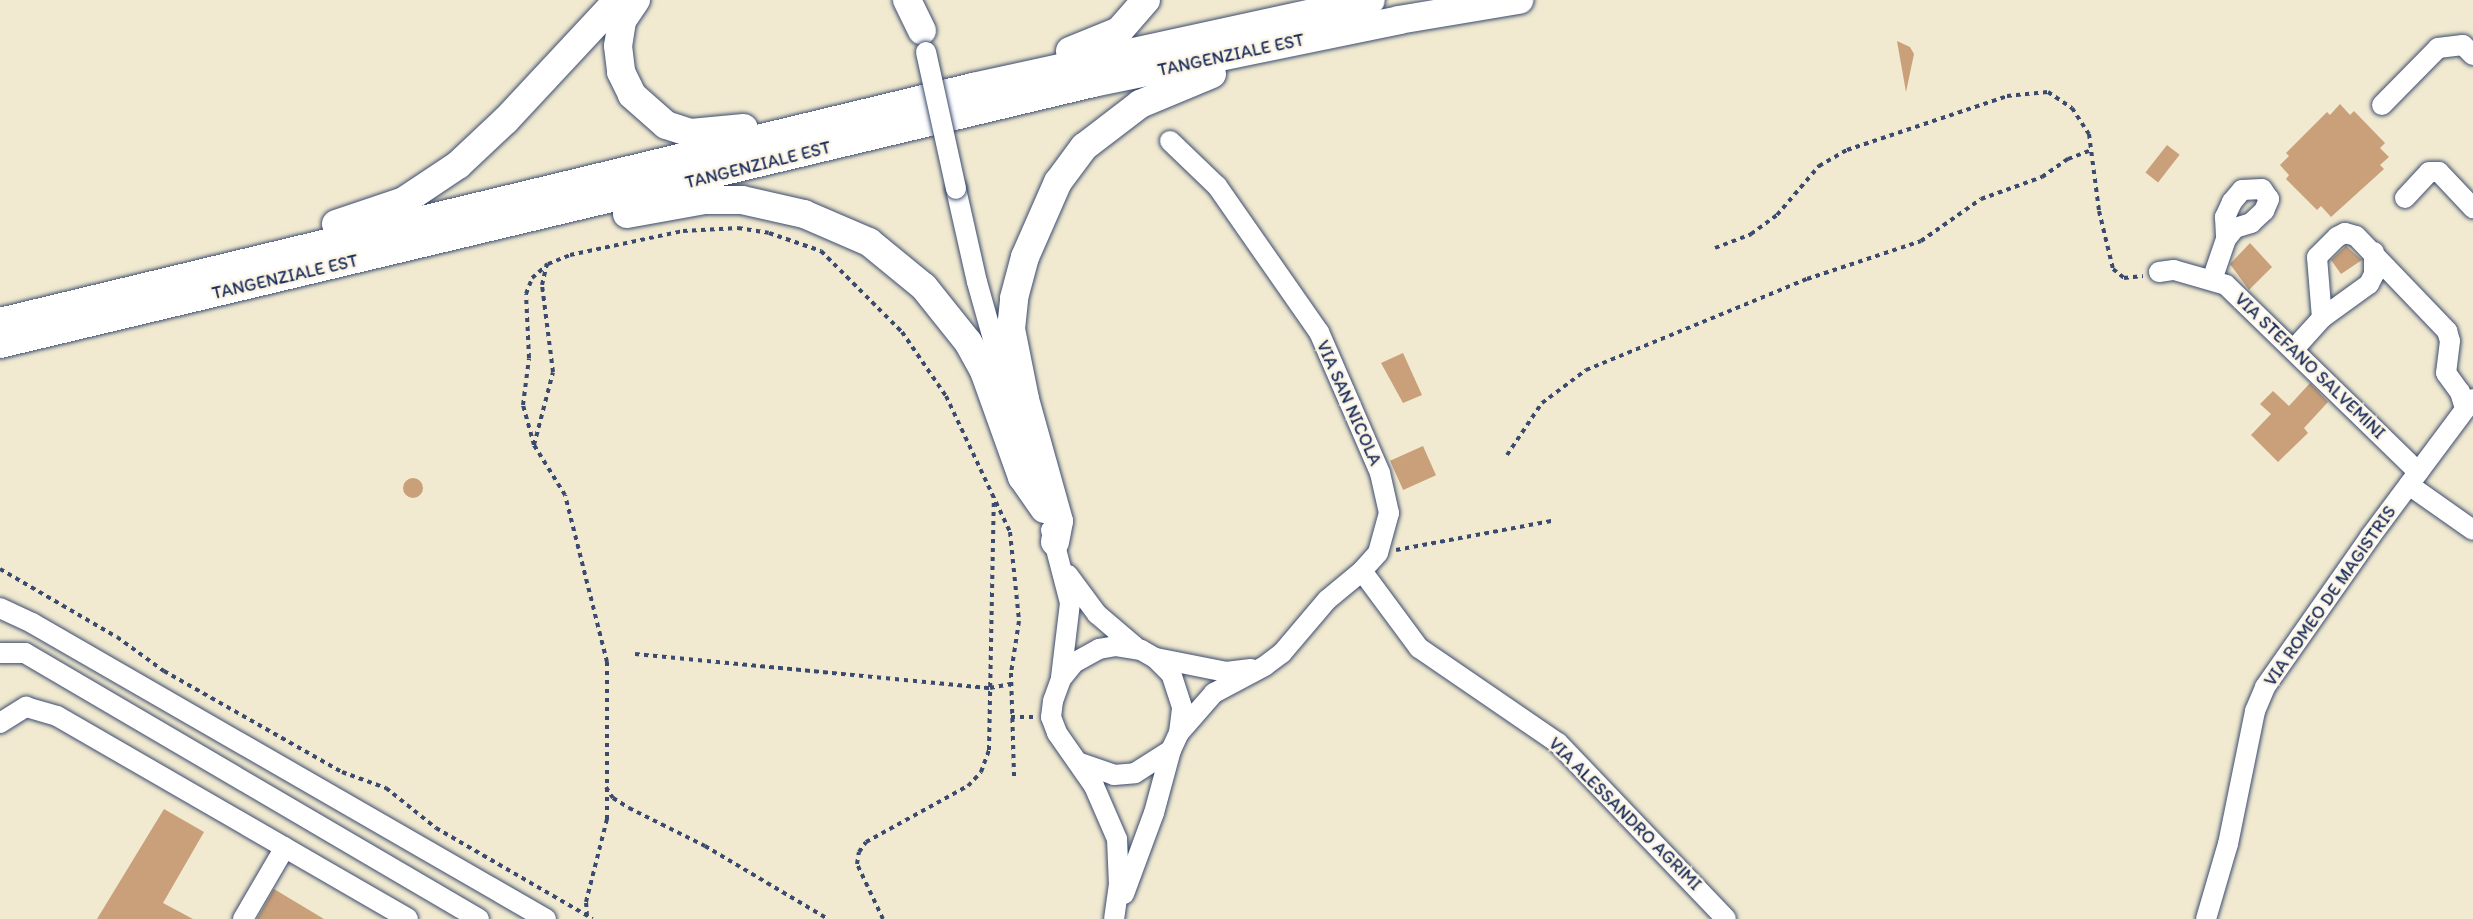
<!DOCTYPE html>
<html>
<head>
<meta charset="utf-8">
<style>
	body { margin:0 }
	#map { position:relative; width:2473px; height:919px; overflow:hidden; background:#f1ead0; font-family:Itim,sans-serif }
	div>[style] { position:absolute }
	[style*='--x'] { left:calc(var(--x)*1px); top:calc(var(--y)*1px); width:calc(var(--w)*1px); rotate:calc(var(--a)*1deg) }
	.building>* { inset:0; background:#c9a07a; transform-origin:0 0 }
	.round { border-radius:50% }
	.path>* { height:4px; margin-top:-2px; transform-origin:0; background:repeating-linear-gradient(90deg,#3b4b6f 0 4.5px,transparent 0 9px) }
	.roads { filter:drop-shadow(0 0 2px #3b4b6f) drop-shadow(0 0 2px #3b4b6f) }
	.minor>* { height:20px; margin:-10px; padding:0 10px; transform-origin:10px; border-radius:10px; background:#fff }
	.highway>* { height:28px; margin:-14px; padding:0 14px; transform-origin:14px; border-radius:14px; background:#fff }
	.bridges { filter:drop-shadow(0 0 2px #3b4b6f) drop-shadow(0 0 2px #3b4b6f) }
	.minor-bridge>* { height:20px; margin:-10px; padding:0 10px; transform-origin:10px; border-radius:10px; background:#fff }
	span { translate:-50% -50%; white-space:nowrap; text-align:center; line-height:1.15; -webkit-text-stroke:5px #fcf5e5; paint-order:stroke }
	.street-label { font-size:18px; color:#1b2f5e }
</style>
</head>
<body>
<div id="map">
	<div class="building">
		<i style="clip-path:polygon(1897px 41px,1910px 47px,1914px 54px,1906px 92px)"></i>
		<i style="clip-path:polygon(2340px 104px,2350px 115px,2354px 111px,2385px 143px,2380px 148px,2389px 157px,2380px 165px,2384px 169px,2331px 217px,2321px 206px,2317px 210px,2286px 179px,2289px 175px,2280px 165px,2289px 156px,2286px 153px,2327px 112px,2330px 115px)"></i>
		<i style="left:2167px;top:145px;width:16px;height:35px;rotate:38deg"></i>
		<i style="clip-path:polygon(2250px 243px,2272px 267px,2249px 290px,2230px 264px)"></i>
		<i style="clip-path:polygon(2346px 246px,2362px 260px,2341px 274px,2331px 260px)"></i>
		<i style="clip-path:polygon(1403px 353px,1422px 395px,1403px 403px,1381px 363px)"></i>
		<i style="clip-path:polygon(2310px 383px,2328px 402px,2304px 428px,2308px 433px,2278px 462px,2251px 435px,2271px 414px,2260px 404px,2273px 391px,2289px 406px)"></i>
		<i style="left:1423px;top:446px;width:32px;height:36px;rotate:66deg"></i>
		<i class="round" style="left:403px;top:478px;width:20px;height:20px"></i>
		<i style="clip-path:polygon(164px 809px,204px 832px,163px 903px,193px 919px,97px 919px)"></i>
		<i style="clip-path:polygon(274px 889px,324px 919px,257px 919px)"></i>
	</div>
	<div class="path">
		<i style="--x:1715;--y:248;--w:39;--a:-21"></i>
		<i style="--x:1751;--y:234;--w:32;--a:-36"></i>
		<i style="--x:1777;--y:215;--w:65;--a:-49.4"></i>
		<i style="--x:1819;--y:166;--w:32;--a:-30"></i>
		<i style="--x:1847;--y:150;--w:169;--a:-18.6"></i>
		<i style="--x:2007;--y:96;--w:41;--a:-5.6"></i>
		<i style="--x:2048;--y:92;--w:29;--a:34"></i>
		<i style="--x:2072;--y:108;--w:31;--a:57"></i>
		<i style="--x:2089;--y:134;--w:78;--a:82.6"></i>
		<i style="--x:2099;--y:211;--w:60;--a:76.4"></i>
		<i style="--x:2113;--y:269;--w:14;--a:39"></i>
		<i style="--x:2124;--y:278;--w:19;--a:-6"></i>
		<i style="--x:534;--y:445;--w:75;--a:-75.4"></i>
		<i style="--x:553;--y:372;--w:88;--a:-97.2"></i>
		<i style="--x:542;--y:285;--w:22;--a:-77"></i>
		<i style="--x:1507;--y:455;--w:63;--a:-56.1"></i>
		<i style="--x:1542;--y:403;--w:55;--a:-36.9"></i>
		<i style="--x:1586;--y:370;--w:239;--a:-22.4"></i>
		<i style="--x:1807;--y:279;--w:120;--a:-18.4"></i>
		<i style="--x:1921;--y:241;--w:73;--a:-35"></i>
		<i style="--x:1981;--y:199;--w:65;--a:-19.8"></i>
		<i style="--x:2042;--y:177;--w:32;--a:-35"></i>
		<i style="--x:2068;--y:159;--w:26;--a:-21"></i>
		<i style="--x:1396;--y:550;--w:158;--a:-10.6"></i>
		<i style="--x:0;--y:569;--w:135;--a:30.2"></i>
		<i style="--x:117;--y:637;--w:58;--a:35.9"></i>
		<i style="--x:164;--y:671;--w:205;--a:29.6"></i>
		<i style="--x:342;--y:772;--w:47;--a:20"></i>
		<i style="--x:386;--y:788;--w:64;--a:38.7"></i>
		<i style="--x:436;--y:828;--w:181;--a:30.1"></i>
		<i style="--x:635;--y:654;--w:357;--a:5.5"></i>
		<i style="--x:990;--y:688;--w:21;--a:-11"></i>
		<i style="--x:1011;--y:717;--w:24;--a:0"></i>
		<i style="--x:606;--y:787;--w:13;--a:58"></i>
		<i style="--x:613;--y:798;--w:19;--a:32"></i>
		<i style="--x:629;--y:808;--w:85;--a:26.6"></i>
		<i style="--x:705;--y:846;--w:143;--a:30.7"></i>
		<i style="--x:587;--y:916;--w:14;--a:-94"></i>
		<i style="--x:586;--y:902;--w:86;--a:-75.8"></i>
		<i style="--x:607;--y:819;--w:157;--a:-90"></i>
		<i style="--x:607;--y:662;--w:172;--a:-104.1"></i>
		<i style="--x:565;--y:495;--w:59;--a:-121.8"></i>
		<i style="--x:534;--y:445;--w:41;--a:-105.4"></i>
		<i style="--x:523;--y:405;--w:47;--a:-82.7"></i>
		<i style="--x:529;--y:358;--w:64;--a:-92.7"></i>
		<i style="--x:526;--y:294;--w:17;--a:-69"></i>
		<i style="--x:532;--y:278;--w:21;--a:-41"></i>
		<i style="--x:548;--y:264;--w:24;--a:-22"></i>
		<i style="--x:570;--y:255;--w:116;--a:-12"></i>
		<i style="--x:683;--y:231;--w:55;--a:-3.1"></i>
		<i style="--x:738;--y:228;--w:31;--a:9"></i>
		<i style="--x:769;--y:233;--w:55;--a:19.1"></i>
		<i style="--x:821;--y:251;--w:115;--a:45"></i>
		<i style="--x:902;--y:332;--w:78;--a:55.5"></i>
		<i style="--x:946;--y:396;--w:150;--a:64.8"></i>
		<i style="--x:1010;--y:532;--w:89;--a:84.2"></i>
		<i style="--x:1019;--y:621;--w:53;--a:98.7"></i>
		<i style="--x:1011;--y:673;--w:103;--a:88.3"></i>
		<i style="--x:883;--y:919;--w:61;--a:-115.3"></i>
		<i style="--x:857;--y:864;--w:12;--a:-81"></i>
		<i style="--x:859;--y:852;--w:12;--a:-55"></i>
		<i style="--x:866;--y:842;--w:116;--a:-28.8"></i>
		<i style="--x:968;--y:786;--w:19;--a:-47"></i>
		<i style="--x:981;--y:772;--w:23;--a:-70"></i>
		<i style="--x:989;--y:750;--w:253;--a:-88.9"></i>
	</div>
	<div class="roads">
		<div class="minor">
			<i style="--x:2382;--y:105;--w:80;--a:-45.5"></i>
			<i style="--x:2438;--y:48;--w:25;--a:-7"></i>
			<i style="--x:2463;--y:45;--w:14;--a:45"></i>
			<i style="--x:1170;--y:141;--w:65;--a:43.8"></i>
			<i style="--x:1217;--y:186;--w:178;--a:55.1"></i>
			<i style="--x:1319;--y:332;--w:154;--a:66.6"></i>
			<i style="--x:1380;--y:473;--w:41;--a:77.3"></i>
			<i style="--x:1389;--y:513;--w:41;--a:105.4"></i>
			<i style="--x:1378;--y:553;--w:24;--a:132"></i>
			<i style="--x:1362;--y:571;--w:45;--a:140.4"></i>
			<i style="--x:1327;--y:600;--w:70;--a:130.3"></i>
			<i style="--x:1282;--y:653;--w:21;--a:143"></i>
			<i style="--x:1265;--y:666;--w:58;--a:152.1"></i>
			<i style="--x:1214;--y:693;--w:53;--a:131.2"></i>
			<i style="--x:956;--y:189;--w:95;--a:77.3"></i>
			<i style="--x:977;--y:282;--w:155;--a:74.3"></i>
			<i style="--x:2405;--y:198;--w:35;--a:-47"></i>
			<i style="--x:2429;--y:172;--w:10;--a:0"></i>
			<i style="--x:2439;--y:172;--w:50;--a:46.6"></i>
			<i style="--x:2159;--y:272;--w:15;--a:-8"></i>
			<i style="--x:2174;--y:270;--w:54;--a:16.1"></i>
			<i style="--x:2226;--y:285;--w:268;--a:44.2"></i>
			<i style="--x:2212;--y:280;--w:43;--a:-71.1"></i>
			<i style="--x:2226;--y:239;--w:14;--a:-51"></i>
			<i style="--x:2235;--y:228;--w:17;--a:-17"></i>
			<i style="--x:2251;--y:223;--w:18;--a:-43"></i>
			<i style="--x:2264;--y:211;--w:13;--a:-67"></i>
			<i style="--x:2269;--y:199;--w:12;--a:-125"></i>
			<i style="--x:2262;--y:189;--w:20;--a:177"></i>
			<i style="--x:2242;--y:190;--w:16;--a:130"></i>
			<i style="--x:2232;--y:202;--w:17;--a:115"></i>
			<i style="--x:2225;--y:217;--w:22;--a:87"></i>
			<i style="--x:2322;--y:318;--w:61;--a:-94.7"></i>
			<i style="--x:2317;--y:257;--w:28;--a:-45"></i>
			<i style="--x:2337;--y:237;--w:9;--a:-27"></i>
			<i style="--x:2345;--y:233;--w:11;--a:15"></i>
			<i style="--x:2356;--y:236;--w:132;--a:46.2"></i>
			<i style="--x:2447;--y:331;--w:10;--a:73"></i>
			<i style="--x:2450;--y:341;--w:32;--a:97"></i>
			<i style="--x:2446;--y:373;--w:24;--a:54"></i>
			<i style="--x:2460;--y:392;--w:17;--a:73"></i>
			<i style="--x:2294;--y:349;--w:42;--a:-47.9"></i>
			<i style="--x:2322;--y:318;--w:58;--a:-35.9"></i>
			<i style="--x:2369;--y:284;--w:11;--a:-63"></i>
			<i style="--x:2374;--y:274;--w:22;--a:-90"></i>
			<i style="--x:2409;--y:485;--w:78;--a:35.1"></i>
			<i style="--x:1051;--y:530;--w:75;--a:75.4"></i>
			<i style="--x:1070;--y:603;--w:75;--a:96.9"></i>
			<i style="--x:1362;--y:571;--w:96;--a:53.5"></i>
			<i style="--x:1419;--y:648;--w:168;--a:34.4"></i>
			<i style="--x:1558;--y:743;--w:243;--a:46.3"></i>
			<i style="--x:1068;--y:575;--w:49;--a:53.4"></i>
			<i style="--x:1097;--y:614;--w:54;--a:40.5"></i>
			<i style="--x:0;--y:608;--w:35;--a:25"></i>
			<i style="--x:32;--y:623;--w:593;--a:29.94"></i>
			<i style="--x:0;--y:653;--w:25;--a:0"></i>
			<i style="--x:25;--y:653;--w:526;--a:30.37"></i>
			<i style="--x:1156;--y:658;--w:71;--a:11.3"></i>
			<i style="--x:1226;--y:672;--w:25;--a:-7"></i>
			<i style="--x:0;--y:723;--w:31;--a:-32"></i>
			<i style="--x:26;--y:707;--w:32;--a:16"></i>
			<i style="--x:57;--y:716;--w:405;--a:30"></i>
			<i style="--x:1080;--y:763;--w:36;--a:19"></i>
			<i style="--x:1114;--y:775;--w:21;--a:-5"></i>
			<i style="--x:1135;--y:773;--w:43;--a:-32.6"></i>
			<i style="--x:1171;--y:750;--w:19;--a:-65"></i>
			<i style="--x:1179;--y:733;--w:26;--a:-83"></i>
			<i style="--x:1182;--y:707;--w:35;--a:-108"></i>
			<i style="--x:1171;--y:674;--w:23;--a:-135"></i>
			<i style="--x:1155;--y:658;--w:16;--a:-150"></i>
			<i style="--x:1141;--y:650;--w:25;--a:-171"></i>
			<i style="--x:1116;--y:646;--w:17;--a:170"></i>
			<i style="--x:1099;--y:649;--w:29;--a:151"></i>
			<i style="--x:1074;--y:663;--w:21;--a:129"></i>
			<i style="--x:1061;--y:679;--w:23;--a:110"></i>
			<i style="--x:1053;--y:701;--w:16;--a:97"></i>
			<i style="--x:1051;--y:717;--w:17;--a:69"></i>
			<i style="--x:1057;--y:733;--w:65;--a:55.1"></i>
			<i style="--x:1094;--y:786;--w:58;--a:66.5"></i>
			<i style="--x:1117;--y:839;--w:45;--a:87.5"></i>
			<i style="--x:1119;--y:884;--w:35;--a:98"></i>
			<i style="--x:1124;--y:894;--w:86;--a:-69.7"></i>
			<i style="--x:1154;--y:813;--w:65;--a:-74.9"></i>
			<i style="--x:243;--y:919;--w:83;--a:-59.7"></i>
			<i style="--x:2206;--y:919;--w:78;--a:-73.7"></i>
			<i style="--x:2228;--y:844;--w:136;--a:-78.5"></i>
			<i style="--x:2255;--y:711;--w:26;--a:-67"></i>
			<i style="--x:2265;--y:687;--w:183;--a:-55"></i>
			<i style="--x:2370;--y:537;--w:172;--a:-53.3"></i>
		</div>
		<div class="highway">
			<i style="--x:636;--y:0;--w:25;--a:124"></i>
			<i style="--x:622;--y:21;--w:25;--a:99"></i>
			<i style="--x:618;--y:46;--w:26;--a:83"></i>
			<i style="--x:621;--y:72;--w:25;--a:64"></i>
			<i style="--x:632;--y:95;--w:45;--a:41.4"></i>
			<i style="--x:666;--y:125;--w:26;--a:18"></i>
			<i style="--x:691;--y:133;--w:53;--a:-5.4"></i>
			<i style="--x:907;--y:0;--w:34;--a:64"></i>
			<i style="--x:1070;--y:51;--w:53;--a:-22.2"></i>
			<i style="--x:1119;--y:31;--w:41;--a:-48.9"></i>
			<i style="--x:627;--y:214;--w:79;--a:-10.2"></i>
			<i style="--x:705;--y:200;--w:37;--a:0"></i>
			<i style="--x:742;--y:200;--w:64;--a:12.7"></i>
			<i style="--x:804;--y:214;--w:71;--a:23.3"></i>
			<i style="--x:869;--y:242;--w:71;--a:39.3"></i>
			<i style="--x:924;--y:287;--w:70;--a:51.3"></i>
			<i style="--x:968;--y:342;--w:33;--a:61"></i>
			<i style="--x:984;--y:371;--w:113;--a:70.3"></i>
			<i style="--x:1022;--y:477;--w:39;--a:55"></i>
			<i style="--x:336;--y:224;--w:72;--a:-18.7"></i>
			<i style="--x:404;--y:201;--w:65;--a:-33.7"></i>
			<i style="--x:458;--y:165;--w:66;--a:-43.2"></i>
			<i style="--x:506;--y:120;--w:164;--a:-47"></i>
			<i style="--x:0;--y:322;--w:1001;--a:-13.58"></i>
			<i style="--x:973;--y:87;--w:407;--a:-12.3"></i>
			<i style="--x:0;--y:344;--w:1124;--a:-13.43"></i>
			<i style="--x:1093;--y:83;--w:312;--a:-11.6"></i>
			<i style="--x:1399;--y:20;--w:122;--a:-9.5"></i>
			<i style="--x:1055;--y:542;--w:21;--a:-79"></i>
			<i style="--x:1059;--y:521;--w:127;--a:-105.6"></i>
			<i style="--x:1025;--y:399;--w:71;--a:-101.3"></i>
			<i style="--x:1011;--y:329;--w:31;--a:-84"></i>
			<i style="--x:1014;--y:298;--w:42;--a:-75"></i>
			<i style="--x:1025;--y:257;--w:82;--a:-66.3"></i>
			<i style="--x:1058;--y:182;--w:44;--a:-53.4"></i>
			<i style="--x:1084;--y:147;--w:71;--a:-37.5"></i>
			<i style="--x:1140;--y:104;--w:78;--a:-22.6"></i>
		</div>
	</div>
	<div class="bridges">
		<div class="minor-bridge">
			<i style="--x:926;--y:52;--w:140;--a:77.6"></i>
		</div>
	</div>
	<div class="street-label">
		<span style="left:1231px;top:55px;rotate:-12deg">TANGENZIALE EST</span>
		<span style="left:758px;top:165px;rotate:-14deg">TANGENZIALE EST</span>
		<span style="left:285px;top:277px;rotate:-13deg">TANGENZIALE EST</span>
		<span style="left:2310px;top:366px;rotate:44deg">VIA STEFANO SALVEMINI</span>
		<span style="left:1349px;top:403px;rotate:66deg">VIA SAN NICOLA</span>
		<span style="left:2330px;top:596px;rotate:-55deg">VIA ROMEO DE MAGISTRIS</span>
		<span style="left:1625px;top:814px;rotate:45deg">VIA ALESSANDRO AGRIMI</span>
	</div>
</div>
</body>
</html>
